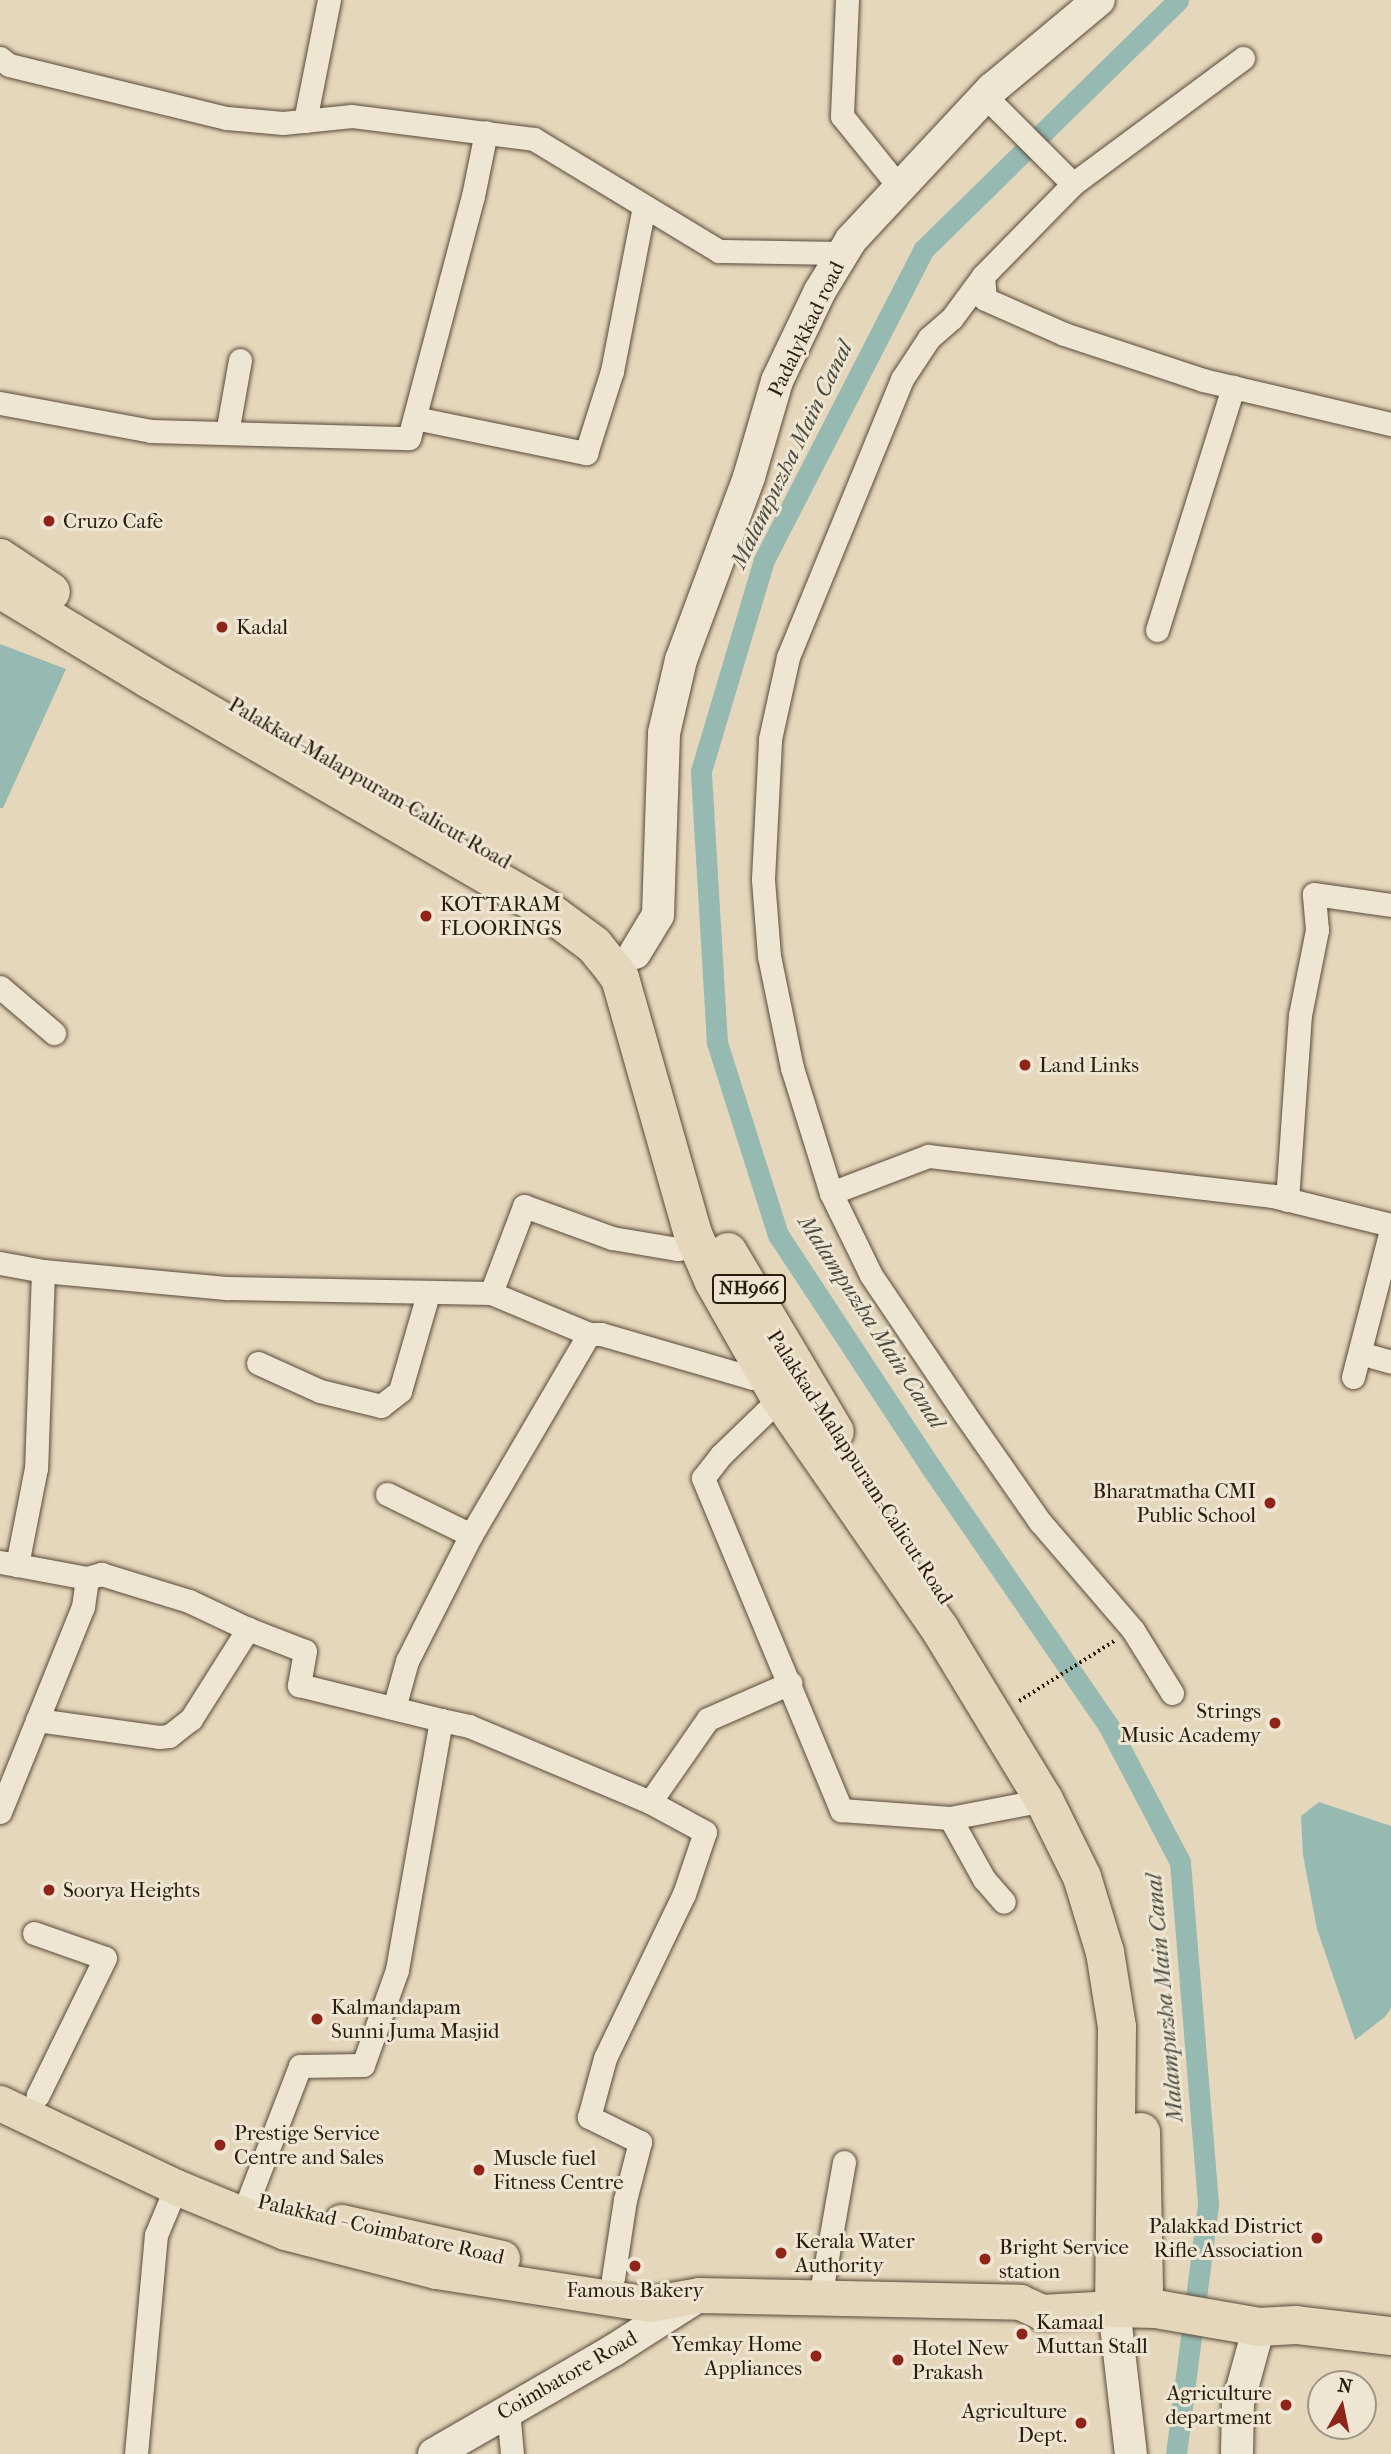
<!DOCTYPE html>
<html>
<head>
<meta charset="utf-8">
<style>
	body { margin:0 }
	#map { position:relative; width:1391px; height:2454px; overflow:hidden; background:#e5d7bb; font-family:"IM FELL French Canon",serif }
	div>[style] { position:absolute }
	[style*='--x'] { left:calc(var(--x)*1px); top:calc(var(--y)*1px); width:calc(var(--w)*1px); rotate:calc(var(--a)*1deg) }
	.water>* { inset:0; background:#96b9b2 }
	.canal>* { height:21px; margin:-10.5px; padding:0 10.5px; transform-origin:10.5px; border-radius:10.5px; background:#96b9b2 }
	.path>* { height:3.5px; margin-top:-1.75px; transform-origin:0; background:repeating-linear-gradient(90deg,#291b0e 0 2px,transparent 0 5.5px) }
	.roads { filter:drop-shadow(0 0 2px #584a39) drop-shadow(0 0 2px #584a39) }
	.street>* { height:23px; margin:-11.5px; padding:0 11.5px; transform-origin:11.5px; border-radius:11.5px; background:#eee5d3 }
	.secondary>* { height:32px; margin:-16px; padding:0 16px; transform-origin:16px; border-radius:16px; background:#eee5d3 }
	.primary>* { height:35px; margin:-17.5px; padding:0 17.5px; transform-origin:17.5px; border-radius:17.5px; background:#e5d7bb }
	.highway>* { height:38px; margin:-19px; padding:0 19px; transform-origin:19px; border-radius:19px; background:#e5d7bb }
	.dots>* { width:19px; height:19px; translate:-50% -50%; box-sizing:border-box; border:4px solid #eee5d3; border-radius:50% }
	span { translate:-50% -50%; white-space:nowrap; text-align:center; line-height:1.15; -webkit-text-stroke:6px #eee5d3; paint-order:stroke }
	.shield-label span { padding:2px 5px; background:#eee5d3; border:2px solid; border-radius:5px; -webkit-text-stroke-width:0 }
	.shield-label { font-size:19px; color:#291b0e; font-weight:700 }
	.street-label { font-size:21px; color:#291b0e }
	.poi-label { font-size:21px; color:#291b0e }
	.left { translate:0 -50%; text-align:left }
	.right { translate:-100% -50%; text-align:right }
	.water-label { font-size:23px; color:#4a4a3f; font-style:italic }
	.north { position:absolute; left:1307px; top:2370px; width:70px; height:70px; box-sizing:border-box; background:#eee5d3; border:2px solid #9f9484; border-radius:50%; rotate:9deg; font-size:19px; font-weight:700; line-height:28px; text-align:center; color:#291b0e }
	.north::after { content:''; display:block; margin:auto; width:24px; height:32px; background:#8f2418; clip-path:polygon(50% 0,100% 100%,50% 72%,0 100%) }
</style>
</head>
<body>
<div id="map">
	<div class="water">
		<i style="clip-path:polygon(0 644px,66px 669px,3px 808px,0 808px)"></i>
		<i style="clip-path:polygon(1319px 1802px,1391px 1826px,1391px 2008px,1386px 2016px,1355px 2040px,1317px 1929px,1303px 1855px,1301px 1816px)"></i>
	</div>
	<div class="canal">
		<i style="--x:1176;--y:2454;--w:253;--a:-82.7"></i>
		<i style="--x:1208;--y:2203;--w:342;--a:-94.7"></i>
		<i style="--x:1180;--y:1862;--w:155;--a:-117.7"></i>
		<i style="--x:1108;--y:1725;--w:314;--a:-124.5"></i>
		<i style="--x:930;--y:1466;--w:277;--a:-123.3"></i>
		<i style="--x:778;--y:1235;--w:201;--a:-107.6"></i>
		<i style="--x:717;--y:1043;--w:272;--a:-93.4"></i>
		<i style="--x:701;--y:771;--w:220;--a:-73.4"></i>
		<i style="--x:764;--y:560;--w:348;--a:-62.8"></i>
		<i style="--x:923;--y:250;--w:357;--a:-44.4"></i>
	</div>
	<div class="path">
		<i style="--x:1019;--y:1701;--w:115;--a:-32.2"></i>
	</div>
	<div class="roads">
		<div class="street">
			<i style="--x:847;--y:0;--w:116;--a:92.5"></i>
			<i style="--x:842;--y:116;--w:92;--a:51.1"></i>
			<i style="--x:0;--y:58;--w:11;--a:38"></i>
			<i style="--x:9;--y:65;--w:224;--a:13.7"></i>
			<i style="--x:227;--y:118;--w:56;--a:5.1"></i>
			<i style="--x:283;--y:123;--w:69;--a:-5.8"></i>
			<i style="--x:352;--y:116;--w:183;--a:7.2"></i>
			<i style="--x:534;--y:139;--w:216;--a:31.2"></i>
			<i style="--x:719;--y:251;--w:124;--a:0.9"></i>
			<i style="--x:1243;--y:58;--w:212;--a:143.5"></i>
			<i style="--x:1073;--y:184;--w:129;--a:134.4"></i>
			<i style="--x:983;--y:276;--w:23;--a:85"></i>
			<i style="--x:985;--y:299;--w:86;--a:23.9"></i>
			<i style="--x:1064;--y:334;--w:146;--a:18.3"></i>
			<i style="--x:1203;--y:380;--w:193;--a:13.2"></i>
			<i style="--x:985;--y:96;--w:124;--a:45"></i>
			<i style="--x:305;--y:121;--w:123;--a:-78.8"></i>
			<i style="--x:0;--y:403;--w:154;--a:10.5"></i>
			<i style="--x:151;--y:431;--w:258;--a:1.6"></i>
			<i style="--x:409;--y:438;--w:250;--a:-75.2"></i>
			<i style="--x:473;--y:196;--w:65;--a:-78.5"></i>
			<i style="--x:415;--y:418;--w:175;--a:11.6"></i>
			<i style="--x:586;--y:453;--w:86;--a:-72.4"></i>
			<i style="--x:612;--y:371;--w:167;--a:-79"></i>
			<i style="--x:227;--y:433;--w:74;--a:-79.9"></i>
			<i style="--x:1157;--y:630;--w:255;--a:-72.6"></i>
			<i style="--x:0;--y:987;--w:71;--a:40.4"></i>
			<i style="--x:831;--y:1193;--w:131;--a:-107.3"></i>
			<i style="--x:792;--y:1068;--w:114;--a:-101.6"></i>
			<i style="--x:769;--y:956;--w:77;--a:-94.5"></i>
			<i style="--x:763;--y:879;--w:140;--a:-87.1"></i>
			<i style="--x:770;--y:739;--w:84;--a:-77.6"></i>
			<i style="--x:788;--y:657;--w:300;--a:-67.7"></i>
			<i style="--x:902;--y:379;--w:49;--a:-56.6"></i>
			<i style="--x:929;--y:338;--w:30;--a:-41"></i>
			<i style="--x:952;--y:318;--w:52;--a:-53.6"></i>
			<i style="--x:1287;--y:1200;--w:185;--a:-86"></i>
			<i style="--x:1300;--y:1015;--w:87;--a:-78.7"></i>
			<i style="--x:1317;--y:930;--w:36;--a:-95"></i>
			<i style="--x:1314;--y:894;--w:78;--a:8.1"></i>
			<i style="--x:0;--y:1263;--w:44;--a:10.5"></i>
			<i style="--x:43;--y:1271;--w:197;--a:92"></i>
			<i style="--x:36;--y:1468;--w:99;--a:101.1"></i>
			<i style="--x:17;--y:1565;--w:17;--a:-170"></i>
			<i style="--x:43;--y:1271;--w:186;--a:5.3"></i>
			<i style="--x:228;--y:1288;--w:263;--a:1.1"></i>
			<i style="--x:491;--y:1293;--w:106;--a:22.7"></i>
			<i style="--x:589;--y:1334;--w:12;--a:0"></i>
			<i style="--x:601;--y:1334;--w:157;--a:16.2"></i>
			<i style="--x:752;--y:1378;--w:15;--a:-4"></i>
			<i style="--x:491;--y:1293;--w:93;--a:-69.2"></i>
			<i style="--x:524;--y:1206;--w:94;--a:20"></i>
			<i style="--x:612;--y:1238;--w:67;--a:9.5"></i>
			<i style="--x:678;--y:1249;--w:20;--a:-11"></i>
			<i style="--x:1360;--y:1353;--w:32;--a:16"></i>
			<i style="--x:258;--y:1363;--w:68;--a:24.3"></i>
			<i style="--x:320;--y:1391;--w:63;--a:13.8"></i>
			<i style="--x:381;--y:1406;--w:24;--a:-38"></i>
			<i style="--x:400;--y:1391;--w:101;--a:-73.9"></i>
			<i style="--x:1353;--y:1377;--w:152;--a:-75.5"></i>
			<i style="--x:780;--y:1398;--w:82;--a:136"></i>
			<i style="--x:721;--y:1455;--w:29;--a:128"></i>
			<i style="--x:703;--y:1478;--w:360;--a:67.4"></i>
			<i style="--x:841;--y:1810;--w:109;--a:4.2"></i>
			<i style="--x:950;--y:1818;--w:96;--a:-10.8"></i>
			<i style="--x:387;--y:1494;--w:93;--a:26"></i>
			<i style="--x:87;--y:1578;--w:15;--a:-16"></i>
			<i style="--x:101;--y:1574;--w:92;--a:17.1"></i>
			<i style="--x:189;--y:1601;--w:65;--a:25.4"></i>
			<i style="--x:248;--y:1629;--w:61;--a:21.1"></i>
			<i style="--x:305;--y:1651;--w:35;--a:100"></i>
			<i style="--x:299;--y:1685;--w:146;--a:13.8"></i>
			<i style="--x:441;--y:1720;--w:254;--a:100"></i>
			<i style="--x:397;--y:1970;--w:101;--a:109.7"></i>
			<i style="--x:363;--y:2065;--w:63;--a:179.1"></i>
			<i style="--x:300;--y:2066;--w:142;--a:111.1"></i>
			<i style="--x:1172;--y:1693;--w:74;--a:-121.8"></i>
			<i style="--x:1133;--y:1630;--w:143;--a:-130.7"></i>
			<i style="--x:1040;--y:1522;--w:133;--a:-124.9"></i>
			<i style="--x:964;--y:1413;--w:166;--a:-124"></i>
			<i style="--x:871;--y:1275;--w:91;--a:-116"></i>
			<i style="--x:831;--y:1193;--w:104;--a:-20.9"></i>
			<i style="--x:928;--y:1156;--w:347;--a:6.6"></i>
			<i style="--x:1273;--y:1196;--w:122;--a:13.8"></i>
			<i style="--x:394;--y:1708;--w:49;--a:-74.5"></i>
			<i style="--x:407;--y:1661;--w:141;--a:-63.1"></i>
			<i style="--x:471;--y:1535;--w:233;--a:-59.6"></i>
			<i style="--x:37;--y:1720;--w:123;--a:7.9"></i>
			<i style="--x:159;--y:1737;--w:10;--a:-6"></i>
			<i style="--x:169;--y:1736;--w:28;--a:-38"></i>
			<i style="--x:191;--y:1719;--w:107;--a:-57.7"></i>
			<i style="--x:441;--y:1720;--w:29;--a:12"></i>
			<i style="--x:469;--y:1726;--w:196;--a:22.8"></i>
			<i style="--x:650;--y:1802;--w:101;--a:-55.1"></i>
			<i style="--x:708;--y:1719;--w:90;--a:-23.7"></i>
			<i style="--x:0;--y:1812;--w:221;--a:-68"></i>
			<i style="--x:83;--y:1607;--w:29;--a:-82"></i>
			<i style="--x:87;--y:1578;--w:71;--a:-169.5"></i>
			<i style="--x:950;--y:1818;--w:70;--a:60.9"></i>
			<i style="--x:984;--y:1879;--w:30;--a:49"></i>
			<i style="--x:34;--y:1933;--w:75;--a:19.4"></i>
			<i style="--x:105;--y:1958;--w:153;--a:116.1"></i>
			<i style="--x:613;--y:2278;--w:79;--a:-81.3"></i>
			<i style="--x:625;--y:2200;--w:60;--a:-75.5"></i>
			<i style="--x:640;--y:2142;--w:57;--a:-153.9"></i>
			<i style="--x:589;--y:2117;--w:61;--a:-74.8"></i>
			<i style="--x:605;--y:2058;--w:182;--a:-64.3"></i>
			<i style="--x:684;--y:1894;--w:65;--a:-71.3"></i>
			<i style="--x:705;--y:1832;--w:63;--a:-151.4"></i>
			<i style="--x:820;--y:2298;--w:138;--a:-80"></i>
			<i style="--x:508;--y:2410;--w:44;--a:84.8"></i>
			<i style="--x:136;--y:2454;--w:220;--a:-84.8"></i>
			<i style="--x:156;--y:2235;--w:52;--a:-67.4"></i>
		</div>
		<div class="secondary">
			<i style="--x:635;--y:953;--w:44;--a:-58.8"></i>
			<i style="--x:658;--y:915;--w:182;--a:-88.1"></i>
			<i style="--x:664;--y:733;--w:75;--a:-76.9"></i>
			<i style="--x:681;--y:660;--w:195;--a:-69.6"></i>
			<i style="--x:749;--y:477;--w:100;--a:-73.7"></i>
			<i style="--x:777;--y:381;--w:100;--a:-64.5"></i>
			<i style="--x:820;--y:291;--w:60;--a:-58.7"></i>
			<i style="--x:851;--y:240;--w:207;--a:-47"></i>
			<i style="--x:992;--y:89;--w:139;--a:-39.8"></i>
			<i style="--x:1114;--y:2308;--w:147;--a:83.4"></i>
			<i style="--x:434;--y:2454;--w:208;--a:-30"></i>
			<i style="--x:614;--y:2350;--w:98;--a:-32.6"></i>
			<i style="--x:1237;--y:2454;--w:51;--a:-88.9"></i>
			<i style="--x:1238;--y:2403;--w:79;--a:-74.6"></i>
		</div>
		<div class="primary">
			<i style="--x:0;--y:2103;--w:195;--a:25.5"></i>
			<i style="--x:176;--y:2187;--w:118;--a:22.4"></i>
			<i style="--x:285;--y:2232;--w:156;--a:14.5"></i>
			<i style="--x:436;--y:2271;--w:216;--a:8.8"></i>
			<i style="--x:649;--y:2304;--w:51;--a:-10.2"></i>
			<i style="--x:699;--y:2295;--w:321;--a:1.2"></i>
			<i style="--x:1020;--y:2302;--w:23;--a:25"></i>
			<i style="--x:1041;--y:2312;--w:73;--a:-3.1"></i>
			<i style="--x:341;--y:2222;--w:165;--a:12.6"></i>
		</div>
		<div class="highway">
			<i style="--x:0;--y:558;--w:61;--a:33.7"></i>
			<i style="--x:0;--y:589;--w:174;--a:31.1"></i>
			<i style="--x:149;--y:679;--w:457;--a:30.1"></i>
			<i style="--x:544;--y:908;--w:62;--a:36.5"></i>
			<i style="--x:594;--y:945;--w:32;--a:51"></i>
			<i style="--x:614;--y:970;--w:10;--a:53"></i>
			<i style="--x:620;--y:978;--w:266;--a:74.1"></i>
			<i style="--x:693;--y:1234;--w:52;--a:66.4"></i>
			<i style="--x:714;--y:1282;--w:133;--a:60.4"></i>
			<i style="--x:780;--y:1398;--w:281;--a:55.3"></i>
			<i style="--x:940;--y:1629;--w:200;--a:58.7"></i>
			<i style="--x:1044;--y:1800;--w:86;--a:63.7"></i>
			<i style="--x:1082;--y:1877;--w:78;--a:73"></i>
			<i style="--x:1105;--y:1952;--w:76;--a:80.9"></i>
			<i style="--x:1117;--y:2027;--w:281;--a:90.6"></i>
			<i style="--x:1114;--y:2308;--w:42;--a:1.4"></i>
			<i style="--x:1156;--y:2309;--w:105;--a:9.9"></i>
			<i style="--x:1259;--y:2327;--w:37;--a:-3"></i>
			<i style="--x:1296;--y:2325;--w:96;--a:6.6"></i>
			<i style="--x:728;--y:1252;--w:209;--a:59.3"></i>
			<i style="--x:1141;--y:2132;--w:156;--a:88.9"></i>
		</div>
	</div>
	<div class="dots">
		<i style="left:49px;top:521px;background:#8f2418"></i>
		<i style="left:222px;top:627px;background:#8f2418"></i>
		<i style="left:426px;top:916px;background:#8f2418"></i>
		<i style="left:1025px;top:1065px;background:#8f2418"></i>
		<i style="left:1270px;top:1503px;background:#8f2418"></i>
		<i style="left:1275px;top:1723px;background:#8f2418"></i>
		<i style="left:49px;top:1890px;background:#8f2418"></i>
		<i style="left:317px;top:2019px;background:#8f2418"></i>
		<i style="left:220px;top:2145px;background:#8f2418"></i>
		<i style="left:479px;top:2170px;background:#8f2418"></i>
		<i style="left:1317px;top:2238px;background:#8f2418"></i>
		<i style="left:781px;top:2253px;background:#8f2418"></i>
		<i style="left:985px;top:2259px;background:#8f2418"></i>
		<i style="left:635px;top:2266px;background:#8f2418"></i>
		<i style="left:1022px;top:2334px;background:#8f2418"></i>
		<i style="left:816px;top:2356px;background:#8f2418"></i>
		<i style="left:898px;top:2360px;background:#8f2418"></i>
		<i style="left:1286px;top:2405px;background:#8f2418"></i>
		<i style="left:1081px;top:2423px;background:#8f2418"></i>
	</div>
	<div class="shield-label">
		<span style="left:749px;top:1289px">NH966</span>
	</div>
	<div class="street-label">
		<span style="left:806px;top:329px;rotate:-64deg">Padalykkad road</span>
		<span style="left:370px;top:783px;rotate:30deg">Palakkad-Malappuram-Calicut Road</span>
		<span style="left:860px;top:1467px;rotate:57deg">Palakkad-Malappuram-Calicut Road</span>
		<span style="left:381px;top:2229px;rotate:13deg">Palakkad - Coimbatore Road</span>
		<span style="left:567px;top:2375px;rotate:-30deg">Coimbatore Road</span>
	</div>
	<div class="poi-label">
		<span class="left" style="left:63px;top:521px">Cruzo Cafe</span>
		<span class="left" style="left:236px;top:627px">Kadal</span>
		<span class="left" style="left:440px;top:916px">KOTTARAM<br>FLOORINGS</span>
		<span class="left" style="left:1039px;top:1065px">Land Links</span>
		<span class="right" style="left:1256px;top:1503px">Bharatmatha CMI<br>Public School</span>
		<span class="right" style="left:1261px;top:1723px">Strings<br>Music Academy</span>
		<span class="left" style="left:63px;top:1890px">Soorya Heights</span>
		<span class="left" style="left:331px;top:2019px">Kalmandapam<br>Sunni Juma Masjid</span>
		<span class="left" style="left:234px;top:2145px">Prestige Service<br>Centre and Sales</span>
		<span class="left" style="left:493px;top:2170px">Muscle fuel<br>Fitness Centre</span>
		<span class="right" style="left:1303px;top:2238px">Palakkad District<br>Rifle Association</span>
		<span class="left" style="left:795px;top:2253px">Kerala Water<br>Authority</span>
		<span class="left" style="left:999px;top:2259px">Bright Service<br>station</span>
		<span style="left:635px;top:2290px">Famous Bakery</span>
		<span class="left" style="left:1036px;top:2334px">Kamaal<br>Muttan Stall</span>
		<span class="right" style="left:802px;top:2356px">Yemkay Home<br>Appliances</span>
		<span class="left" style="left:912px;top:2360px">Hotel New<br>Prakash</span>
		<span class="right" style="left:1272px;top:2405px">Agriculture<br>department</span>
		<span class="right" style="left:1067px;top:2423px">Agriculture<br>Dept.</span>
	</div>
	<div class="water-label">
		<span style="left:792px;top:455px;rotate:-64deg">Malampuzha Main Canal</span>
		<span style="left:871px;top:1322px;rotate:57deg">Malampuzha Main Canal</span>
		<span style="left:1165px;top:1998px;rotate:-95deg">Malampuzha Main Canal</span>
	</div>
	<div class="north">N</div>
</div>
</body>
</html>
